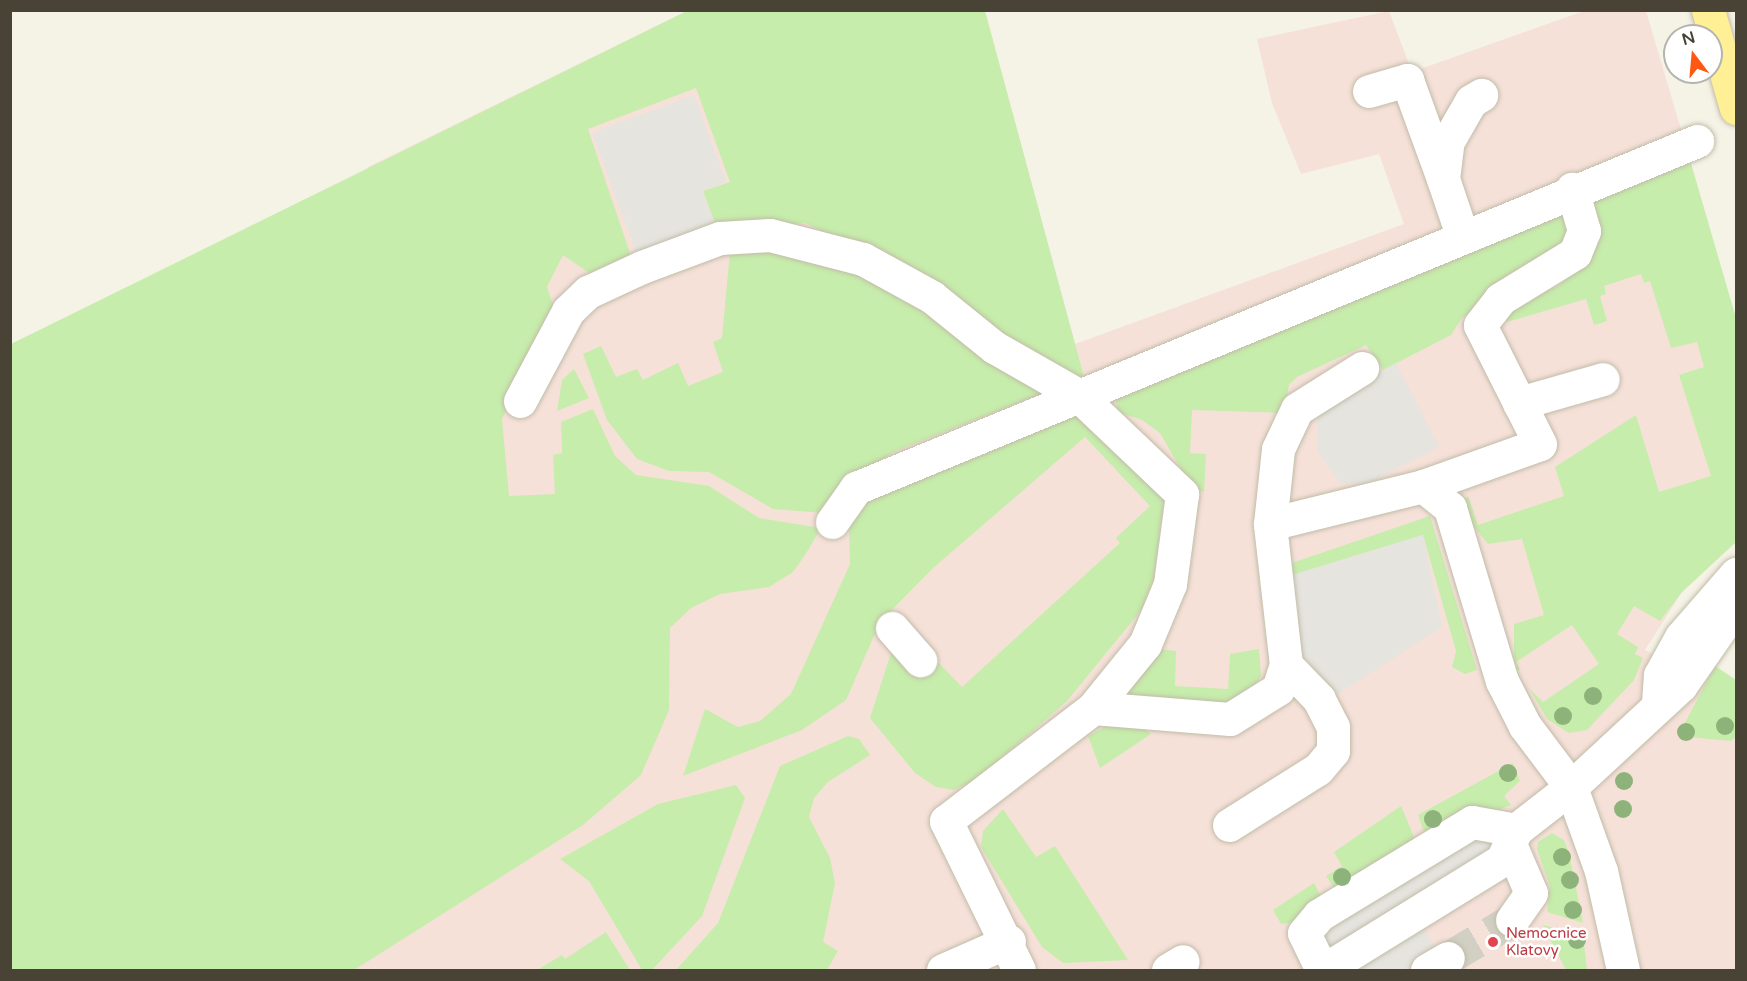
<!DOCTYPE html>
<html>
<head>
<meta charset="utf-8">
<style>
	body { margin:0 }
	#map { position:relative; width:1747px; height:981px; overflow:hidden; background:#f5f2e6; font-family:"Varela Round",sans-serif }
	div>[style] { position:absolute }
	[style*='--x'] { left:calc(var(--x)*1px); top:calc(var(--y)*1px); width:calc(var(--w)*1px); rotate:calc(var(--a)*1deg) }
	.medical>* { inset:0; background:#f6e1d9 }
	.green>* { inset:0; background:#c6edab }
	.parking>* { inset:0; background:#e5e4df }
	.minor-tunnel>* { height:33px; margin-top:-16.5px; transform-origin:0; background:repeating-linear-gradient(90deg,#d2cfc3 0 33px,transparent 0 49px) }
	.roads { filter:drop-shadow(0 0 2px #c1bca8) drop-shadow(0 0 2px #c1bca8) }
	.minor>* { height:33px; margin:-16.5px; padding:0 16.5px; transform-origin:16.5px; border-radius:16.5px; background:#fff }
	.major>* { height:33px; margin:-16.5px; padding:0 16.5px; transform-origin:16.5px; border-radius:16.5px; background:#fff095 }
	.trees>* { width:18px; height:18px; margin:-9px; border-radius:50%; background:#8eb37a }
	.dots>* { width:16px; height:16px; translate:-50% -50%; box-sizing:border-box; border:3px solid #fff; border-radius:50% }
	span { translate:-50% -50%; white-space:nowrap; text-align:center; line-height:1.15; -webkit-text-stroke:5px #fff; paint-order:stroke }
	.health-label { font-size:15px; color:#be3a42 }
	.left { translate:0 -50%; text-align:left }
	.frame { position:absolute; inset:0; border:12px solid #484335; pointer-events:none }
	.north { position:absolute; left:1663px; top:24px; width:60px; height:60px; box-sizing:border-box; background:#fff; border:2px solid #b6b4ae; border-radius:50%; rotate:344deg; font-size:16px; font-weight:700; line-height:24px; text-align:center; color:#484335 }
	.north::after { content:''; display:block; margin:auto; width:21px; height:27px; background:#ff5813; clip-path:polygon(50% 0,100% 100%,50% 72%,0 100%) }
</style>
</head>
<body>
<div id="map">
	<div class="medical">
		<i style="clip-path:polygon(687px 11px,985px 11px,1075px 344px,1404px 224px,1379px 154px,1301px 174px,1272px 103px,1257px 39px,1389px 11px,1412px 72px,1584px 11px,1646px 11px,1688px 153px,1736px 542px,1682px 592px,1645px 650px,1676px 667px,1695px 664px,1711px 672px,1717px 667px,1736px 680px,1736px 970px,86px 970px,472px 511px,368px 167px)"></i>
	</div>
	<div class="green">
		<i style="clip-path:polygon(687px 11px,985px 11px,1084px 377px,1071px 380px,1041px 367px,945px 292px,805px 223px,719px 234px,703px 191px,730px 182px,696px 88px,588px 129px,634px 265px,601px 281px,563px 255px,547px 287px,554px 308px,502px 419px,509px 496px,555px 494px,553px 455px,562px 453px,561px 422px,593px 409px,615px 456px,636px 475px,709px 486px,759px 518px,821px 528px,805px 555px,793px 572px,769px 587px,720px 594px,691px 608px,670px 628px,669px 710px,641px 775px,583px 825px,354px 970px,11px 970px,11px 344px)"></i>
		<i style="clip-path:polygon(1688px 153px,1736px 318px,1736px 542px,1682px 592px,1660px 621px,1634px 606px,1617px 634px,1638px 647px,1635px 654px,1643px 658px,1634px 680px,1587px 730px,1569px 733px,1547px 719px,1529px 688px,1543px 702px,1599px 664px,1572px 625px,1516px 662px,1520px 669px,1514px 673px,1514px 624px,1544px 615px,1522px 539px,1488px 544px,1458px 507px,1468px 496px,1478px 525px,1564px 496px,1555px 467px,1636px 415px,1659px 492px,1711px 476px,1679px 375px,1704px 367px,1697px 342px,1671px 348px,1650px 281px,1644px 283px,1641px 274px,1604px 286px,1606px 294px,1600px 296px,1607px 321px,1594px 325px,1586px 299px,1507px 322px,1505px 307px,1558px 286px,1583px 264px,1586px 194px)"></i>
		<i style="clip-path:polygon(1561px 205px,1571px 218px,1567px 246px,1492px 294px,1462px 318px,1451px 335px,1383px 370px,1366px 345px,1297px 377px,1289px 385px,1284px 413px,1192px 410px,1190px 453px,1206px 454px,1204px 492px,1192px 488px,1160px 433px,1142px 420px,1118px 412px,1116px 401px,1124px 388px)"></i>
		<i style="clip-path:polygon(770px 247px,860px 269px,1053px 389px,898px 450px,848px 478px,824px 513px,773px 509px,709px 472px,669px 471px,637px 459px,607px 420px,583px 354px,601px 346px,616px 377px,637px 369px,643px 380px,678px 363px,688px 386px,723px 372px,713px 342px,722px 338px,730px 251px)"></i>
		<i style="clip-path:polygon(574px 369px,589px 398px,557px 411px,562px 380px)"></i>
		<i style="clip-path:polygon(1078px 414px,1164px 500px,1154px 578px,1143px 608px,1067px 701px,977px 779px,954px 790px,936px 787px,915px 773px,870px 718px,891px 653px,914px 675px,934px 658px,962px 687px,1120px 543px,1116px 538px,1150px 506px,1085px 437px,932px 569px,880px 622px,846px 700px,802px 730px,683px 776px,705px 709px,738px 727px,760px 721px,791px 694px,850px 564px,849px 524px,864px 496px)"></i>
		<i style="clip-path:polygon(1430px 516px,1477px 670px,1465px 674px,1452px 667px,1456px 651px,1423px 535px,1276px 580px,1283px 566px)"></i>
		<i style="clip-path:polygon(1158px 649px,1176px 651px,1175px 686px,1228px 689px,1230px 654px,1259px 649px,1261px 676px,1254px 687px,1222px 707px,1121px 695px)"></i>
		<i style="clip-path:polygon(1715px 666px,1736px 680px,1736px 737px,1731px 741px,1678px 736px)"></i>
		<i style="clip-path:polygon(1116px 721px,1136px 722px,1151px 734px,1100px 768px,1088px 736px)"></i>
		<i style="clip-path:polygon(848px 736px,859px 739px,870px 755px,828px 782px,814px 798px,809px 817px,830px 858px,835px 883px,823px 942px,838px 951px,827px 970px,676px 970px,718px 923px,780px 766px)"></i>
		<i style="clip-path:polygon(1513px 763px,1520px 781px,1504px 796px,1511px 805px,1426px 838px,1418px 815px)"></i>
		<i style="clip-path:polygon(736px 785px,745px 798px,702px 916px,652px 970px,642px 970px,589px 881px,560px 859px,658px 804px)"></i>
		<i style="clip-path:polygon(1401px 806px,1417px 844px,1338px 893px,1326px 876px,1342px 866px,1334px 852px)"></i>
		<i style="clip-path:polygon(1003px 809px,1036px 857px,1055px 846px,1128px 960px,1063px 963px,1042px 947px,981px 847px,983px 831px)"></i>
		<i style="clip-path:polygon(1552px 833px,1564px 840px,1569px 853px,1583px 923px,1547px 912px,1550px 886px,1537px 849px,1538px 842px)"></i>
		<i style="clip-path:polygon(1314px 883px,1323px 900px,1300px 921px,1281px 924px,1273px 910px)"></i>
		<i style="clip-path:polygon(1543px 925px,1583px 935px,1587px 970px,1566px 970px)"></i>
		<i style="clip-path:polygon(606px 932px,630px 970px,537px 970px,562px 955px,565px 959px)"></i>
	</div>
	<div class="parking">
		<i style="clip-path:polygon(694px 95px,726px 182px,702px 191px,720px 238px,642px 267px,592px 133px)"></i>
		<i style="clip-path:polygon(1396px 363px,1439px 447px,1369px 483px,1340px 483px,1317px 451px,1318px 408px)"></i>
		<i style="clip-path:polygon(1423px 535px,1442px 627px,1332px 698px,1289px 634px,1276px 580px)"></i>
		<i style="clip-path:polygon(1471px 830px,1492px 840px,1502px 881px,1425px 928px,1436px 953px,1407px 970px,1358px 970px,1323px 952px,1314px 933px)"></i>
	</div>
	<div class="minor-tunnel">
		<i style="--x:1448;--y:958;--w:74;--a:-30.7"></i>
	</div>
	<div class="roads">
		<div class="minor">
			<i style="--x:1369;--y:91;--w:40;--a:-16"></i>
			<i style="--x:1407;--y:80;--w:102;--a:70"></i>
			<i style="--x:1462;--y:235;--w:59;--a:-108.7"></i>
			<i style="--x:1443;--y:179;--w:38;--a:-83"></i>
			<i style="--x:1448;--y:141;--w:46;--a:-60.1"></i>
			<i style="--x:1471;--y:101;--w:12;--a:-31"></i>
			<i style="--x:520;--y:401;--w:102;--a:-61.9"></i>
			<i style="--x:568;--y:311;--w:28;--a:-44"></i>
			<i style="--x:588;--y:292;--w:60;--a:-24.8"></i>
			<i style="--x:642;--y:267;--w:83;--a:-20.4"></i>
			<i style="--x:720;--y:238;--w:50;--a:-3.4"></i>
			<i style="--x:770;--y:235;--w:96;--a:14.5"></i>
			<i style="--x:863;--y:259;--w:79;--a:28.8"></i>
			<i style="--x:932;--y:297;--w:80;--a:38.9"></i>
			<i style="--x:994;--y:347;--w:97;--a:29.7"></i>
			<i style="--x:1078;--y:395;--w:144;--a:43.6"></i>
			<i style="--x:1182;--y:494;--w:91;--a:97.6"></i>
			<i style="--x:1170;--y:584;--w:65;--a:112.6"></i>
			<i style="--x:1145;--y:644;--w:82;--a:129.1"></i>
			<i style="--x:1519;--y:403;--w:87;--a:-15.9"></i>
			<i style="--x:1423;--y:486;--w:124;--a:-19.7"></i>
			<i style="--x:1540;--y:444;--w:133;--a:-116.8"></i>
			<i style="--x:1480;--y:325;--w:33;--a:-52"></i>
			<i style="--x:1500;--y:299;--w:88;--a:-31.5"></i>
			<i style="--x:1575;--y:253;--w:24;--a:-68"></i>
			<i style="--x:1584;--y:231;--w:44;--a:-105.9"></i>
			<i style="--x:832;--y:522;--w:42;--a:-54.8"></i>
			<i style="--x:856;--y:488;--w:910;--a:-22.42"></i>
			<i style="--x:1270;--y:524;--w:75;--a:-83.9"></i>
			<i style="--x:1278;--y:449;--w:44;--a:-64.6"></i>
			<i style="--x:1297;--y:409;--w:77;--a:-32.2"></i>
			<i style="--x:892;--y:628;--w:43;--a:48.8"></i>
			<i style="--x:1658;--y:703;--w:28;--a:-86"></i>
			<i style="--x:1660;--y:675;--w:43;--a:-61.1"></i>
			<i style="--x:1681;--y:637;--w:84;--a:-48.9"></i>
			<i style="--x:1229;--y:825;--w:105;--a:-32.2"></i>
			<i style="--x:1318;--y:769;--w:23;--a:-50"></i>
			<i style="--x:1333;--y:751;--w:24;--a:-90"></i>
			<i style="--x:1333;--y:727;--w:31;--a:-117"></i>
			<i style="--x:1319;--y:699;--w:47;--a:-134.1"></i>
			<i style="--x:1510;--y:844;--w:53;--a:66.8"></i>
			<i style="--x:1531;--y:893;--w:33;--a:125"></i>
			<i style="--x:943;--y:970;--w:72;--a:-23.7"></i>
			<i style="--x:1019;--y:970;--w:166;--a:-116.1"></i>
			<i style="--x:946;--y:821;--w:185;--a:-37.5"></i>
			<i style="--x:1093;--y:708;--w:137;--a:4.6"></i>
			<i style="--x:1230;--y:719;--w:57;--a:-32"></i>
			<i style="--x:1278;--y:689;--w:25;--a:-72"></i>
			<i style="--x:1286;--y:665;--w:142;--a:-96.5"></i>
			<i style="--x:1270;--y:524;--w:158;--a:-13.9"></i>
			<i style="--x:1423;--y:486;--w:35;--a:39"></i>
			<i style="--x:1450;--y:508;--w:181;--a:73.3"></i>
			<i style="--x:1502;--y:681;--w:51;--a:62.9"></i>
			<i style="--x:1525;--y:726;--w:76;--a:53"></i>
			<i style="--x:1571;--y:787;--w:70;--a:142"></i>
			<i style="--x:1516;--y:830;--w:33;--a:115"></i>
			<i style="--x:1502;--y:860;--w:209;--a:148.3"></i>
			<i style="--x:1168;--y:970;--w:17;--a:-31"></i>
			<i style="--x:1322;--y:970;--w:41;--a:-115.9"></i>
			<i style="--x:1304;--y:933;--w:23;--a:-50"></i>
			<i style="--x:1319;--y:915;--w:179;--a:-31.3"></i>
			<i style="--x:1472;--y:822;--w:45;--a:10.3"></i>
			<i style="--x:1427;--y:970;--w:24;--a:-30"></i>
			<i style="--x:1623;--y:970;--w:101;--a:-102.5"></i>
			<i style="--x:1601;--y:871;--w:89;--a:-109.7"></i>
			<i style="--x:1571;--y:787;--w:150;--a:-42.8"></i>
			<i style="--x:1681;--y:685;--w:96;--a:-55.2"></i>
		</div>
		<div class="major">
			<i style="--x:1708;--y:10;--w:102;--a:74.1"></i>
		</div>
	</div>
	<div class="trees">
		<i style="left:1593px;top:696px"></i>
		<i style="left:1563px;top:716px"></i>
		<i style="left:1725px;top:726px"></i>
		<i style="left:1686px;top:732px"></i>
		<i style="left:1508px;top:773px"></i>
		<i style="left:1624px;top:781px"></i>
		<i style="left:1623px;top:809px"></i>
		<i style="left:1433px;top:819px"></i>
		<i style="left:1562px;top:857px"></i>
		<i style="left:1342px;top:877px"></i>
		<i style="left:1570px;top:880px"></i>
		<i style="left:1573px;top:910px"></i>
		<i style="left:1577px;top:940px"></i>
	</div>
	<div class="dots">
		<i style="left:1493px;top:942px;background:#e0444e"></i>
	</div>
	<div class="health-label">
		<span class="left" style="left:1506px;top:942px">Nemocnice<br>Klatovy</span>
	</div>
	<div class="frame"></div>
	<div class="north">N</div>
</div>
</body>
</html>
